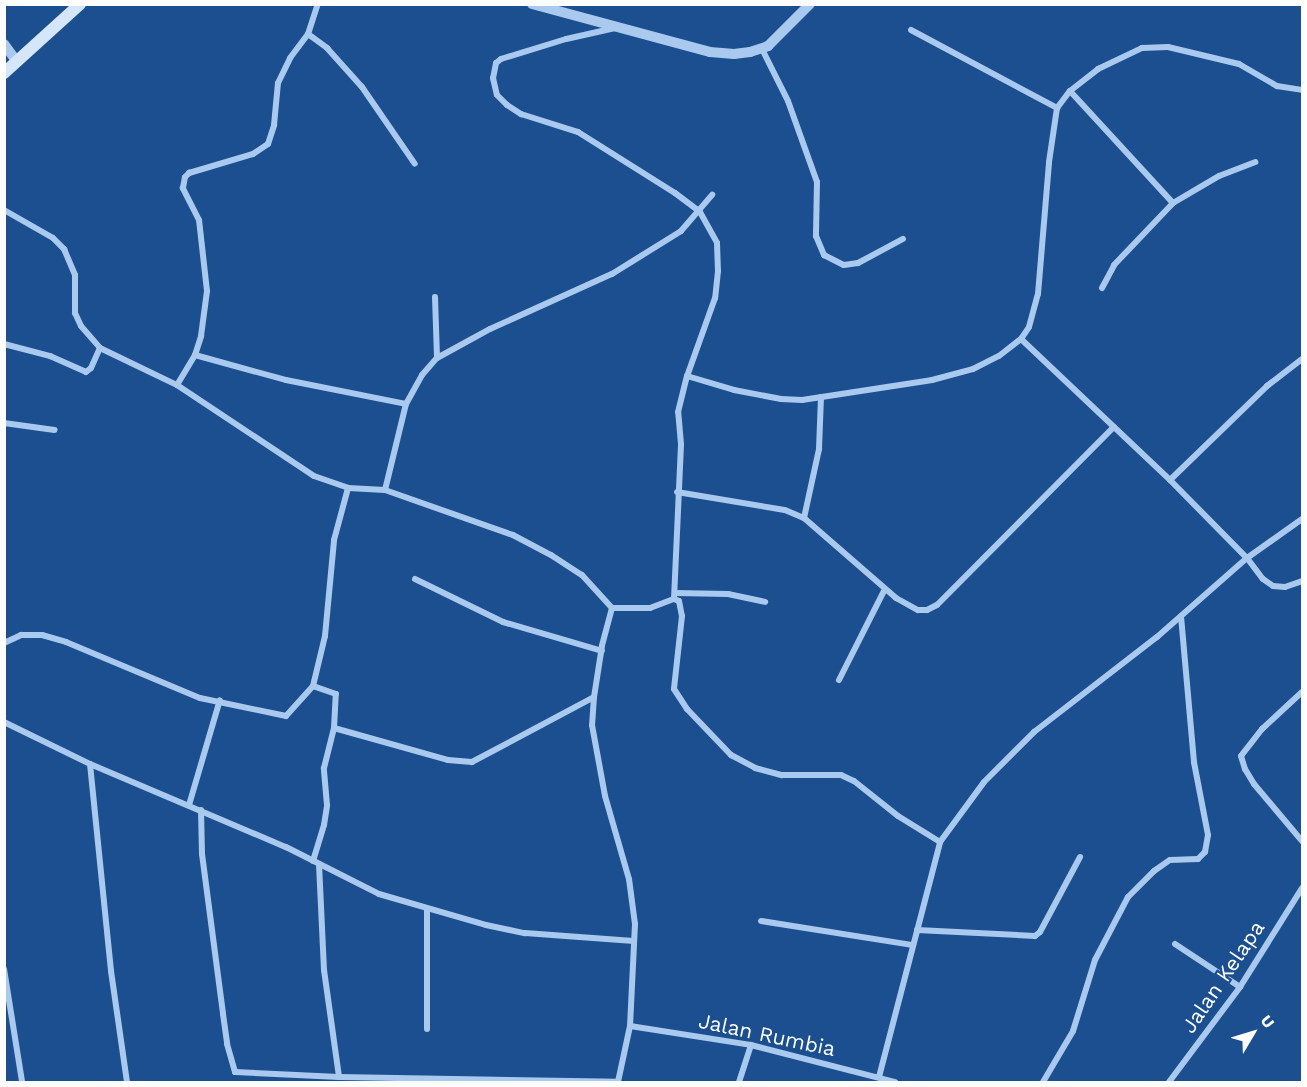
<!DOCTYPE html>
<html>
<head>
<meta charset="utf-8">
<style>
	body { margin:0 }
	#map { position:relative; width:1307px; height:1087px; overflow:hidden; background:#1b4f8f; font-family:"Work Sans",sans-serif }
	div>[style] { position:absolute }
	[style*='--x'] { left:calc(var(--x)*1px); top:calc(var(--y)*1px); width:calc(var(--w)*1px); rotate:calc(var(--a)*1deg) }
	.minor>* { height:6px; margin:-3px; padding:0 3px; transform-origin:3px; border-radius:3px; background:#a9c9ee }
	.tertiary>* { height:10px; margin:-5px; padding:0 5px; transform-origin:5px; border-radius:5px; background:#a9c9ee }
	.secondary>* { height:12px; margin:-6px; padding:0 6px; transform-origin:6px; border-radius:6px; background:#d6e6fa }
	span { translate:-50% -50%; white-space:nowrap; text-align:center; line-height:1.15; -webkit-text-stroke:4.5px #1b4f8f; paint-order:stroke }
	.street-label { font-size:21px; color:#fff }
	.frame { position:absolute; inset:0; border:6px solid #fff; pointer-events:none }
	.north { position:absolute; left:1223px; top:1003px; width:60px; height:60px; -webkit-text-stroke:4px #1b4f8f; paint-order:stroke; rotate:52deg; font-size:16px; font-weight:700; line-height:24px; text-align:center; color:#fff }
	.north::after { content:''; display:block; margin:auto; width:21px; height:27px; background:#fff; clip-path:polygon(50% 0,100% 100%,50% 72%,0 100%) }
</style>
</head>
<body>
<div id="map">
	<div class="minor">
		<i style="--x:615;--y:28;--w:50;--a:167.3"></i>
		<i style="--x:566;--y:39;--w:68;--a:162.9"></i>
		<i style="--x:501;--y:59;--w:6;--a:141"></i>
		<i style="--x:496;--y:63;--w:15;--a:101"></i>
		<i style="--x:493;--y:78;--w:17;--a:77"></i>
		<i style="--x:497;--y:95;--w:14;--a:45"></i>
		<i style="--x:507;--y:105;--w:17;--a:33"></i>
		<i style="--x:521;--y:114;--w:60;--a:17.5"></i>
		<i style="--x:578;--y:132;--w:115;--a:32.2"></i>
		<i style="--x:675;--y:193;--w:31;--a:37"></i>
		<i style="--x:700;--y:212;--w:35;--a:61"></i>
		<i style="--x:717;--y:243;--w:28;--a:88"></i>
		<i style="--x:718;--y:271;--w:27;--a:96"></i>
		<i style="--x:715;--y:298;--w:83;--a:109.7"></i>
		<i style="--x:687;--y:376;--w:49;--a:16.6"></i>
		<i style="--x:734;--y:390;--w:48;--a:10.8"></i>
		<i style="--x:781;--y:399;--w:21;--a:3"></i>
		<i style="--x:802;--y:400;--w:132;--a:-8.7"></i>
		<i style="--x:932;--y:380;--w:42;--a:-15"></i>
		<i style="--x:973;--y:369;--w:29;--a:-27"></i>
		<i style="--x:999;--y:356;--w:28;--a:-38"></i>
		<i style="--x:1021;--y:339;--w:14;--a:-56"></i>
		<i style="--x:1029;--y:327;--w:34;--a:-75"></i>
		<i style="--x:1038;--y:294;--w:132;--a:-85.2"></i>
		<i style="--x:1049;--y:162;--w:55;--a:-81.6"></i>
		<i style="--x:1057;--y:108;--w:21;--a:-53"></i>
		<i style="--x:1070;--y:91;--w:36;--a:-38"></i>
		<i style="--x:1098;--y:69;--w:49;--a:-25.5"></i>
		<i style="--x:1142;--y:48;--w:26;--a:-2"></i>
		<i style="--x:1168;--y:47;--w:73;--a:13.5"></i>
		<i style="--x:1239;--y:64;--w:44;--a:30.1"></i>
		<i style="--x:1277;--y:86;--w:25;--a:9"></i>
		<i style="--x:911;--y:30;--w:166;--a:28.1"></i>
		<i style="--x:308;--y:34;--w:24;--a:36"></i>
		<i style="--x:327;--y:48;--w:52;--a:48.1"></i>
		<i style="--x:362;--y:87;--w:93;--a:55.5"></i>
		<i style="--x:762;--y:49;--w:58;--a:63.4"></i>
		<i style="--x:788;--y:101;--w:86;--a:70.3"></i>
		<i style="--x:817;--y:182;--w:54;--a:91.1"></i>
		<i style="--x:816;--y:236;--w:21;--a:67"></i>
		<i style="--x:824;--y:255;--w:22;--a:27"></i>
		<i style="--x:844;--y:265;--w:14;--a:-8"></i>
		<i style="--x:858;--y:263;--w:51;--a:-28.1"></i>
		<i style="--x:1070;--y:91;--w:152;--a:47.4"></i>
		<i style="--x:4;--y:210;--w:56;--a:29.7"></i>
		<i style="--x:53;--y:238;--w:16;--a:45"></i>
		<i style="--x:64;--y:249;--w:28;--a:67"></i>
		<i style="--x:75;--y:275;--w:38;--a:90"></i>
		<i style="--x:75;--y:313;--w:14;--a:65"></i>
		<i style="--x:81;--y:326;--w:29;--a:49"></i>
		<i style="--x:1102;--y:288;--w:26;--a:-62"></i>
		<i style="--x:1114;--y:265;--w:86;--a:-46.4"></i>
		<i style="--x:1173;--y:203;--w:53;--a:-30.4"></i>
		<i style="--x:1219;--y:176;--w:39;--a:-21"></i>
		<i style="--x:435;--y:297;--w:61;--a:88.1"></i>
		<i style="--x:1021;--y:339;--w:205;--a:43.4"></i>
		<i style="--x:1170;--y:480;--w:110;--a:45.4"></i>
		<i style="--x:1247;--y:558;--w:26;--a:53"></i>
		<i style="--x:1263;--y:579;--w:12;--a:35"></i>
		<i style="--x:1273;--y:586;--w:12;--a:5"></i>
		<i style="--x:1285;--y:587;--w:18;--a:-19"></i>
		<i style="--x:4;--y:344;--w:48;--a:14.6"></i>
		<i style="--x:50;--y:356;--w:39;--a:24"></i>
		<i style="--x:86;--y:372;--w:6;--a:-39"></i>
		<i style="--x:91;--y:368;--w:22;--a:-66"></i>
		<i style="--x:100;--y:348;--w:85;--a:25.7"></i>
		<i style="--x:177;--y:385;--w:164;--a:33.6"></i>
		<i style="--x:314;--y:476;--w:36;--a:19"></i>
		<i style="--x:348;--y:488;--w:37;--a:3"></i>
		<i style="--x:385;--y:490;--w:136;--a:19.4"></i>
		<i style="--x:513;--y:535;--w:43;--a:27.8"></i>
		<i style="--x:551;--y:555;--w:37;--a:33"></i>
		<i style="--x:582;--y:575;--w:45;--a:47.7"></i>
		<i style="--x:612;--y:608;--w:38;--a:0"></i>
		<i style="--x:650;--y:608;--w:26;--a:-21"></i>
		<i style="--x:674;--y:599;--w:155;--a:-87.4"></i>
		<i style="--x:681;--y:444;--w:32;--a:-95"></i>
		<i style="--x:678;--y:412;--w:37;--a:-76"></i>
		<i style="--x:195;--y:355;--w:94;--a:15.4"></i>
		<i style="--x:286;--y:380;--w:122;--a:11.3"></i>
		<i style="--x:177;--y:385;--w:35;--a:-59"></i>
		<i style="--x:195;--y:355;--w:20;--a:-72"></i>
		<i style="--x:201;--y:336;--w:45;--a:-82.4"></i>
		<i style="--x:207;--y:291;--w:71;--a:-96.4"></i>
		<i style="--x:199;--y:220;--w:36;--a:-117"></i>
		<i style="--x:183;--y:188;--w:11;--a:-80"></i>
		<i style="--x:185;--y:177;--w:6;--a:-45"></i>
		<i style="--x:189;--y:173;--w:67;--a:-16.5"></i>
		<i style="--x:253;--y:154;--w:18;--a:-34"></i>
		<i style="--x:268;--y:144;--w:20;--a:-72"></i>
		<i style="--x:274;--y:125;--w:42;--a:-84.6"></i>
		<i style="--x:278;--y:83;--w:28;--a:-64"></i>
		<i style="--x:290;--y:58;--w:30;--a:-53"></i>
		<i style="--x:308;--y:34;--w:32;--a:-72"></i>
		<i style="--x:4;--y:423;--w:51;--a:7.8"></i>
		<i style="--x:1170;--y:480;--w:135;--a:-44.1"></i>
		<i style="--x:1267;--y:386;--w:44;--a:-37.6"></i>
		<i style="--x:385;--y:490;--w:89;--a:-76.3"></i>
		<i style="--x:406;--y:404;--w:33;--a:-61"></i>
		<i style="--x:422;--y:375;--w:23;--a:-49"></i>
		<i style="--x:437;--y:358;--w:60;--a:-28.7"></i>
		<i style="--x:490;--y:329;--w:134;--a:-24.3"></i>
		<i style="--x:612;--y:274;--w:81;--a:-31.9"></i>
		<i style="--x:681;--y:231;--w:48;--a:-49.3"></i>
		<i style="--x:677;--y:492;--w:109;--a:9.5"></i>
		<i style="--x:785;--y:510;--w:21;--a:23"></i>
		<i style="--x:804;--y:518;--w:122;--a:41"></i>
		<i style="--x:896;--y:598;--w:25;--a:29"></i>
		<i style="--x:918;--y:610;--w:9;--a:0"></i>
		<i style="--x:927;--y:610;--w:11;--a:-27"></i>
		<i style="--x:937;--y:605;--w:251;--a:-45.2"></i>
		<i style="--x:804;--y:518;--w:71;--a:-77.7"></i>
		<i style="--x:819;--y:449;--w:52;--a:-87.8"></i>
		<i style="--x:415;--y:579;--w:98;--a:26"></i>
		<i style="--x:503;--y:622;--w:103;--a:16.3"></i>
		<i style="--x:675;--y:593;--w:53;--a:1.1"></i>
		<i style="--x:728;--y:594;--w:38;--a:12"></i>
		<i style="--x:674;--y:599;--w:5;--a:22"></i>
		<i style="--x:679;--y:601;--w:15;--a:79"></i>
		<i style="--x:682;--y:616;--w:73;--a:96.3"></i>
		<i style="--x:674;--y:689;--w:24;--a:57"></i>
		<i style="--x:687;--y:709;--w:64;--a:46.3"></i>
		<i style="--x:731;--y:755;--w:27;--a:28"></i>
		<i style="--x:755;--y:768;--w:28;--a:15"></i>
		<i style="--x:782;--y:775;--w:59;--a:0"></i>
		<i style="--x:841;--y:775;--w:14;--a:25"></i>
		<i style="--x:854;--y:781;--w:56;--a:38.5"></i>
		<i style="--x:898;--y:816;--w:49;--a:31.8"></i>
		<i style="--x:612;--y:608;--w:39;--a:105"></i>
		<i style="--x:602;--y:646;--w:52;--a:98.9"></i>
		<i style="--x:594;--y:697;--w:28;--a:94"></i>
		<i style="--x:592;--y:725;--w:72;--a:79.6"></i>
		<i style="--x:605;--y:796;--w:86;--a:73.9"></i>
		<i style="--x:629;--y:879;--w:45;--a:82.4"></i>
		<i style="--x:635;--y:924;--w:102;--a:92.8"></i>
		<i style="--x:630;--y:1026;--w:57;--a:102.1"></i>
		<i style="--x:4;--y:643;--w:19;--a:-25"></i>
		<i style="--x:21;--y:635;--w:21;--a:0"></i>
		<i style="--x:42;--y:635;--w:25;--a:16"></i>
		<i style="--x:66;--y:642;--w:145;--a:22.7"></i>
		<i style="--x:200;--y:698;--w:88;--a:11.8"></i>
		<i style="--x:286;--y:716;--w:40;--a:-48"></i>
		<i style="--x:839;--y:680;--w:102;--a:-63.2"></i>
		<i style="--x:1302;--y:692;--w:54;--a:137.2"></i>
		<i style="--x:1262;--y:729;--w:34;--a:128"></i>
		<i style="--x:1241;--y:756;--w:14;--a:73"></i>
		<i style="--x:1245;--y:769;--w:17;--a:59"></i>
		<i style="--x:1254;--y:784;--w:75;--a:49.9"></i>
		<i style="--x:4;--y:722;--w:96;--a:26"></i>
		<i style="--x:90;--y:764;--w:213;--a:23"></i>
		<i style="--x:286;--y:847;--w:104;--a:26.8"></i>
		<i style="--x:379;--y:894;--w:111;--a:16.2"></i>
		<i style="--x:486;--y:925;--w:40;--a:12"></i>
		<i style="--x:525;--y:933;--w:109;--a:4.2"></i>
		<i style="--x:334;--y:728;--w:118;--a:15.7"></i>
		<i style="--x:448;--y:760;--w:24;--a:5"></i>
		<i style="--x:472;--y:762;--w:138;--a:-28"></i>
		<i style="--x:90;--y:764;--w:208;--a:84.2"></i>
		<i style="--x:111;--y:971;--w:112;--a:81.8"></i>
		<i style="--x:189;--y:805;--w:109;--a:-73.6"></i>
		<i style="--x:201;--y:810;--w:44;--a:88.7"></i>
		<i style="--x:202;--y:854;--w:161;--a:82.5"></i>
		<i style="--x:223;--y:1014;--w:30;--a:82"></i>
		<i style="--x:227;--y:1044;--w:29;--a:74"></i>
		<i style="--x:235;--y:1072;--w:104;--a:2.8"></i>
		<i style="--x:339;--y:1077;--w:279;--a:1"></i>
		<i style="--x:313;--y:861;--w:38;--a:-73"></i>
		<i style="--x:324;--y:825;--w:20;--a:-81"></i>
		<i style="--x:327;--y:805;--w:37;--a:-95"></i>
		<i style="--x:324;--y:768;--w:41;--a:-76"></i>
		<i style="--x:334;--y:728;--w:34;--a:-87"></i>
		<i style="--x:336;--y:694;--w:24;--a:-161"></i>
		<i style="--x:313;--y:686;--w:51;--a:-76.5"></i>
		<i style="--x:325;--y:636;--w:96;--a:-84.6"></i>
		<i style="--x:334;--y:540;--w:54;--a:-74.9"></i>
		<i style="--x:319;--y:864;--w:106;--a:87.3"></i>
		<i style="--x:324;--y:970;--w:108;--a:82"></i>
		<i style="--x:427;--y:909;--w:120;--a:90"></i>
		<i style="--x:761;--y:921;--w:154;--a:9"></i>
		<i style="--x:917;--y:930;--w:118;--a:2.9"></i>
		<i style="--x:1035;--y:936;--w:6;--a:-39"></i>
		<i style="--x:1040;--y:932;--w:85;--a:-61.9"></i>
		<i style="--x:1175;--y:944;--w:78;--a:33.5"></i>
		<i style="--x:4;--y:969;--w:114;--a:80.9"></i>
		<i style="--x:630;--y:1026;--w:122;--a:8.9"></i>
		<i style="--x:751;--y:1045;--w:149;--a:14.4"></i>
		<i style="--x:879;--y:1077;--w:243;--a:-75.4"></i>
		<i style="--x:940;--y:842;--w:74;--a:-53.7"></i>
		<i style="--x:984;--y:782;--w:71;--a:-45"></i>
		<i style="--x:1034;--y:732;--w:155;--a:-37.7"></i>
		<i style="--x:1157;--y:637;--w:120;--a:-41.3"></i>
		<i style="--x:1247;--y:558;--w:67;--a:-35.3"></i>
		<i style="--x:739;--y:1082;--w:39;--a:-72"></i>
		<i style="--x:1043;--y:1082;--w:59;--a:-59.5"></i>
		<i style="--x:1073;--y:1031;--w:74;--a:-72.8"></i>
		<i style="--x:1095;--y:960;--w:71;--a:-62.4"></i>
		<i style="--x:1128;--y:897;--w:37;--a:-45"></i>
		<i style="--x:1154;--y:871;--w:19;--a:-35"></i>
		<i style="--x:1170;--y:860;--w:28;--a:-2"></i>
		<i style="--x:1198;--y:859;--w:10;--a:-45"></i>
		<i style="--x:1205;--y:852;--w:17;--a:-80"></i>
		<i style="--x:1208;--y:835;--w:74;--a:-100.9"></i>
		<i style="--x:1194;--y:762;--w:146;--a:-95.1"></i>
		<i style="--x:1169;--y:1082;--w:119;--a:-53.2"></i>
		<i style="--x:1240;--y:987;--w:117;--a:-57.9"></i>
	</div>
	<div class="tertiary">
		<i style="--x:532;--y:4;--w:184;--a:15.1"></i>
		<i style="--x:710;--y:52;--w:24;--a:5"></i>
		<i style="--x:734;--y:54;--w:16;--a:-7"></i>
		<i style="--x:750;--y:52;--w:19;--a:-18"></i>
		<i style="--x:768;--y:46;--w:59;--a:-45"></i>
		<i style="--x:4;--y:44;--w:22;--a:54"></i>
	</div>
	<div class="secondary">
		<i style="--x:4;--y:73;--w:103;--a:-42.2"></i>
	</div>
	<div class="street-label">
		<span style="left:1223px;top:977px;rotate:-56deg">Jalan Kelapa</span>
		<span style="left:767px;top:1035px;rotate:12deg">Jalan Rumbia</span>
	</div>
	<div class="frame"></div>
	<div class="north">U</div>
</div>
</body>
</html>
